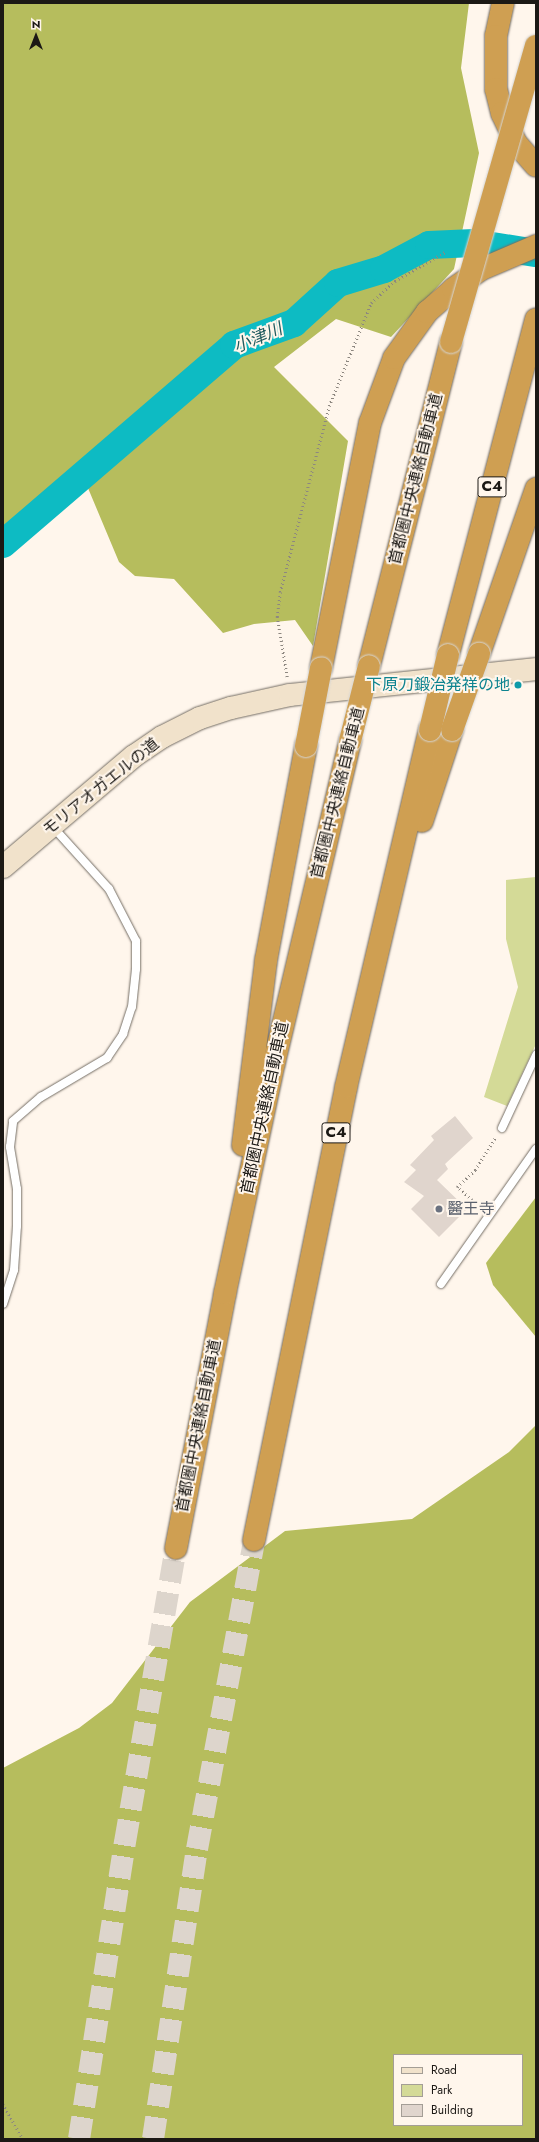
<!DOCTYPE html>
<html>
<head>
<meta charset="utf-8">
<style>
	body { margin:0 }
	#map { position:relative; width:539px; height:2142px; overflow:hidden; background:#fff6ec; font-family:Jost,"Noto Sans JP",sans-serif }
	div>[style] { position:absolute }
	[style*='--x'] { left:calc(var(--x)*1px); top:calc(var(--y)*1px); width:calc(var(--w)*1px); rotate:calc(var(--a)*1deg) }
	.green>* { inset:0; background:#d4da97 }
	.forest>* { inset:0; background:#b6bd5d }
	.river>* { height:28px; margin:-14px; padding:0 14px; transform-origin:14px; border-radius:14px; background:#0dbbc3 }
	.building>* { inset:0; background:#e0d5cd }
	.highway-tunnel>* { height:22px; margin-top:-11px; transform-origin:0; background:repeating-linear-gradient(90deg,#ddd5cc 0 22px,transparent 0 33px) }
	.path>* { height:2.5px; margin-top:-1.25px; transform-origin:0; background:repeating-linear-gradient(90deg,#8d8780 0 1px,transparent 0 4px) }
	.roads { filter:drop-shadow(0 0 1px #756e65) drop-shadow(0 0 1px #756e65) }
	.lane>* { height:8px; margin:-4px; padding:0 4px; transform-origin:4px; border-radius:4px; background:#fff }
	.secondary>* { height:22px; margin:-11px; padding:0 11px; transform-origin:11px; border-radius:11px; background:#f1e2cb }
	.highway>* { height:22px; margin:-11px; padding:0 11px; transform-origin:11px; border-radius:11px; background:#cf9f52 }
	.bridges { filter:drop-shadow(0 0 1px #d6d6d5) drop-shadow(0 0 1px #d6d6d5) }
	.highway-bridge>* { height:22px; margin:-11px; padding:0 11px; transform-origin:11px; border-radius:11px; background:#cf9f52 }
	.dots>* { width:11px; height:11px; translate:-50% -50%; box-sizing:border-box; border:2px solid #fff6ec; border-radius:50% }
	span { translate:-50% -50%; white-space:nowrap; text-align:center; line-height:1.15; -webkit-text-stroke:4px #fff6ec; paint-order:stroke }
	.shield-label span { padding:1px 3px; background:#fff6ec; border:1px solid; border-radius:3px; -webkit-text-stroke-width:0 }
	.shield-label { font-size:15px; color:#1c1915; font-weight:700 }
	.street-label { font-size:16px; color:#1c1915 }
	.culture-label { font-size:16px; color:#0d838f }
	.right { translate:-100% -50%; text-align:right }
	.worship-label { font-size:16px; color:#5b616d }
	.left { translate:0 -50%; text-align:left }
	.water-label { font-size:17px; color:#205b5f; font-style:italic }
	.frame { position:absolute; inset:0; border:4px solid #1c1915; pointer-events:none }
	.legend { position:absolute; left:393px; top:2054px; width:130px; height:72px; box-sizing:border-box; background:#fff6ec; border:1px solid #a49e96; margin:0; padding:5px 7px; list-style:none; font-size:12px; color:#1c1915 }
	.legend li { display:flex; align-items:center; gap:8px; height:20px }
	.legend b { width:20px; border:1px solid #a49e96 }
	.north { position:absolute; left:16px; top:16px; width:40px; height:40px; -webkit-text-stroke:3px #fff6ec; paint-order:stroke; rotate:0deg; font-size:11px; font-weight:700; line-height:16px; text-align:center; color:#1c1915 }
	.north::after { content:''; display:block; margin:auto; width:14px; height:18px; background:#1c1915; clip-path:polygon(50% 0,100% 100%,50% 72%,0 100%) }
</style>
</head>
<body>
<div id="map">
	<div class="green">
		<i style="clip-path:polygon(536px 877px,536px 1044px,507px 1106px,484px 1097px,518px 987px,506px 939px,506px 880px)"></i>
	</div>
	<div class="forest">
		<i style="clip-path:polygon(3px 3px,469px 3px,461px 68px,479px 153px,454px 269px,391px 337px,336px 319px,274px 367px,348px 441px,313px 646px,295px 620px,254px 624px,223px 633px,174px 579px,135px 576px,119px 562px,80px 469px,3px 557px)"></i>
		<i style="clip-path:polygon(536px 1197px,536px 1337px,493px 1285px,486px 1263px)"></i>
		<i style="clip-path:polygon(evenodd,536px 1425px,536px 2139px,3px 2139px,3px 1768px,79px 1728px,112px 1703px,190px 1602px,285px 1531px,412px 1519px,509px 1452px,536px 1425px,394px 2055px,522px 2055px,522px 2125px,394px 2125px,394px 2055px)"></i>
	</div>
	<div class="river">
		<i style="--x:3;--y:544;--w:305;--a:-40.7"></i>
		<i style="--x:234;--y:345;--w:64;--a:-20.1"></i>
		<i style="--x:294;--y:323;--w:59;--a:-42.3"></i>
		<i style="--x:338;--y:283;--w:48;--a:-16.9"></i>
		<i style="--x:384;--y:269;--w:51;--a:-28.1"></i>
		<i style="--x:429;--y:245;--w:45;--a:-2.5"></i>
		<i style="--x:474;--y:243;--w:63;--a:9.2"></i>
	</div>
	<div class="building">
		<i style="clip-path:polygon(455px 1116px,473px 1138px,445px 1164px,448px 1169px,437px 1180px,467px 1209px,439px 1237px,411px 1209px,424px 1196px,404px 1182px,416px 1170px,410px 1165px,434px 1140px,431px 1136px)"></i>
	</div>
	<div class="highway-tunnel">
		<i style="--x:79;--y:2139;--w:301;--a:-81.2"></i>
		<i style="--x:125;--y:1842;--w:298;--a:-80.2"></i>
		<i style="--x:153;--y:2139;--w:293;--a:-81.4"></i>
		<i style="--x:197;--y:1849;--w:314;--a:-79.5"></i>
	</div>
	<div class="path">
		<i style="--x:287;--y:677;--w:61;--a:-99.5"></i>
		<i style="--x:277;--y:617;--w:25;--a:-83"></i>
		<i style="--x:280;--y:592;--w:192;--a:-75.2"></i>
		<i style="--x:329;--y:406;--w:111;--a:-67.8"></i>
		<i style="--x:371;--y:303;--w:33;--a:-43"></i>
		<i style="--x:395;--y:281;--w:58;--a:-30.1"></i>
		<i style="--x:481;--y:1208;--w:32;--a:-139"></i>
		<i style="--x:457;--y:1187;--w:25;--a:-43"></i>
		<i style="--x:475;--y:1170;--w:39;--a:-58"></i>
		<i style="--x:3;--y:2104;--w:40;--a:60.3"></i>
	</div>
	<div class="roads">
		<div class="lane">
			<i style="--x:502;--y:1128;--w:81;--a:-65"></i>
			<i style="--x:441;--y:1284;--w:165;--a:-54.9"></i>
			<i style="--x:3;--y:1304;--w:36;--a:-72"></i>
			<i style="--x:14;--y:1270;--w:44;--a:-86.1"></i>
			<i style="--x:17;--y:1226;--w:37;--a:-90"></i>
			<i style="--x:17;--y:1189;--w:43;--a:-99.5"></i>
			<i style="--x:10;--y:1147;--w:26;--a:-83"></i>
			<i style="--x:13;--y:1121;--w:37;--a:-41"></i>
			<i style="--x:41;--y:1097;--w:77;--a:-30.6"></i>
			<i style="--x:107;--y:1058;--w:29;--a:-56"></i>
			<i style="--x:123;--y:1034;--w:28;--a:-72"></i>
			<i style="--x:132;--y:1007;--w:38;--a:-84"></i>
			<i style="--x:136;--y:969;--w:28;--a:-90"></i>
			<i style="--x:136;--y:941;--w:59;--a:-117.4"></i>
			<i style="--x:109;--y:889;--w:84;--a:-132.1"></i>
		</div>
		<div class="secondary">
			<i style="--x:3;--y:867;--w:172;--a:-40.3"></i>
			<i style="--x:134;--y:756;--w:34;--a:-34"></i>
			<i style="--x:162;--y:737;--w:42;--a:-26.6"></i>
			<i style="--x:200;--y:718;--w:33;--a:-18"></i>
			<i style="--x:231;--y:708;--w:60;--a:-12.4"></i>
			<i style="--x:290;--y:695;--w:247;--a:-6"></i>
		</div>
		<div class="highway">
			<i style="--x:503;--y:3;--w:34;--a:102"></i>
			<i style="--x:496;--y:36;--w:53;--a:90"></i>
			<i style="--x:496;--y:89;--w:25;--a:76"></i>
			<i style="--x:502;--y:113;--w:33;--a:65"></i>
			<i style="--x:516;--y:143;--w:30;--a:49"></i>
			<i style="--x:479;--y:654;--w:175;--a:-70.9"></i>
			<i style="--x:448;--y:655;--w:347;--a:-75.3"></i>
			<i style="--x:369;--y:666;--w:334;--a:-75.8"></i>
			<i style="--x:321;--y:668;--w:250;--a:-78.7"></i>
			<i style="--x:370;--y:423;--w:69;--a:-69.7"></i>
			<i style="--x:394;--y:358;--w:57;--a:-54.3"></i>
			<i style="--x:427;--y:312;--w:35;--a:-41"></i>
			<i style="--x:453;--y:289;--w:35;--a:-35"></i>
			<i style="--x:482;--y:269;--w:59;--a:-23.1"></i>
			<i style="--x:422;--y:821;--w:96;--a:-71.8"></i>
			<i style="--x:243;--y:1145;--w:186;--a:-82.9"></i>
			<i style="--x:266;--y:960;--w:218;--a:-79.4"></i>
			<i style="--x:254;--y:1540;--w:462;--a:-78.5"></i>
			<i style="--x:346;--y:1087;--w:367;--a:-76.8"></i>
			<i style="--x:176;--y:1548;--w:260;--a:-79.1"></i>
			<i style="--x:225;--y:1293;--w:235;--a:-78"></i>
			<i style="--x:274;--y:1063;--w:331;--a:-76.7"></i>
		</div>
	</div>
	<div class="bridges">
		<div class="highway-bridge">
			<i style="--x:451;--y:342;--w:308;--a:-74"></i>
			<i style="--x:430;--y:730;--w:77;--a:-76.5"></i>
			<i style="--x:452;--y:730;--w:81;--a:-70.4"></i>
			<i style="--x:350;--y:741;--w:77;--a:-75.8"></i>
			<i style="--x:306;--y:746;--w:79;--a:-79.1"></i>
		</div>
	</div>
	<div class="dots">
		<i style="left:518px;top:685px;background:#0f9aa8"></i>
		<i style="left:439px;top:1209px;background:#6b7280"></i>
	</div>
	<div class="shield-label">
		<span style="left:492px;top:487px">C4</span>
		<span style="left:336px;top:1133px">C4</span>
	</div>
	<div class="street-label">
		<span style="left:416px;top:479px;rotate:-76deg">首都圏中央連絡自動車道</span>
		<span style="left:101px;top:787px;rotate:-39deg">モリアオガエルの道</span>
		<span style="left:338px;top:793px;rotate:-76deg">首都圏中央連絡自動車道</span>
		<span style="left:265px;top:1108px;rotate:-78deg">首都圏中央連絡自動車道</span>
		<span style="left:199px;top:1426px;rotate:-79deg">首都圏中央連絡自動車道</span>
	</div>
	<div class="culture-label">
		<span class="right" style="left:510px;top:685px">下原刀鍛冶発祥の地</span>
	</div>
	<div class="worship-label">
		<span class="left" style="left:447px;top:1209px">醫王寺</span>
	</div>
	<div class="water-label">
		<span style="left:258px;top:338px;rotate:-23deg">小津川</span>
	</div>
	<div class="frame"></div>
	<ul class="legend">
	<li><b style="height:5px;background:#f1e2cb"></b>Road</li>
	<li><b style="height:11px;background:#d4da97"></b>Park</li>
	<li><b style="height:11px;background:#e0d5cd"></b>Building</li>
	</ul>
	<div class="north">N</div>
</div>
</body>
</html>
